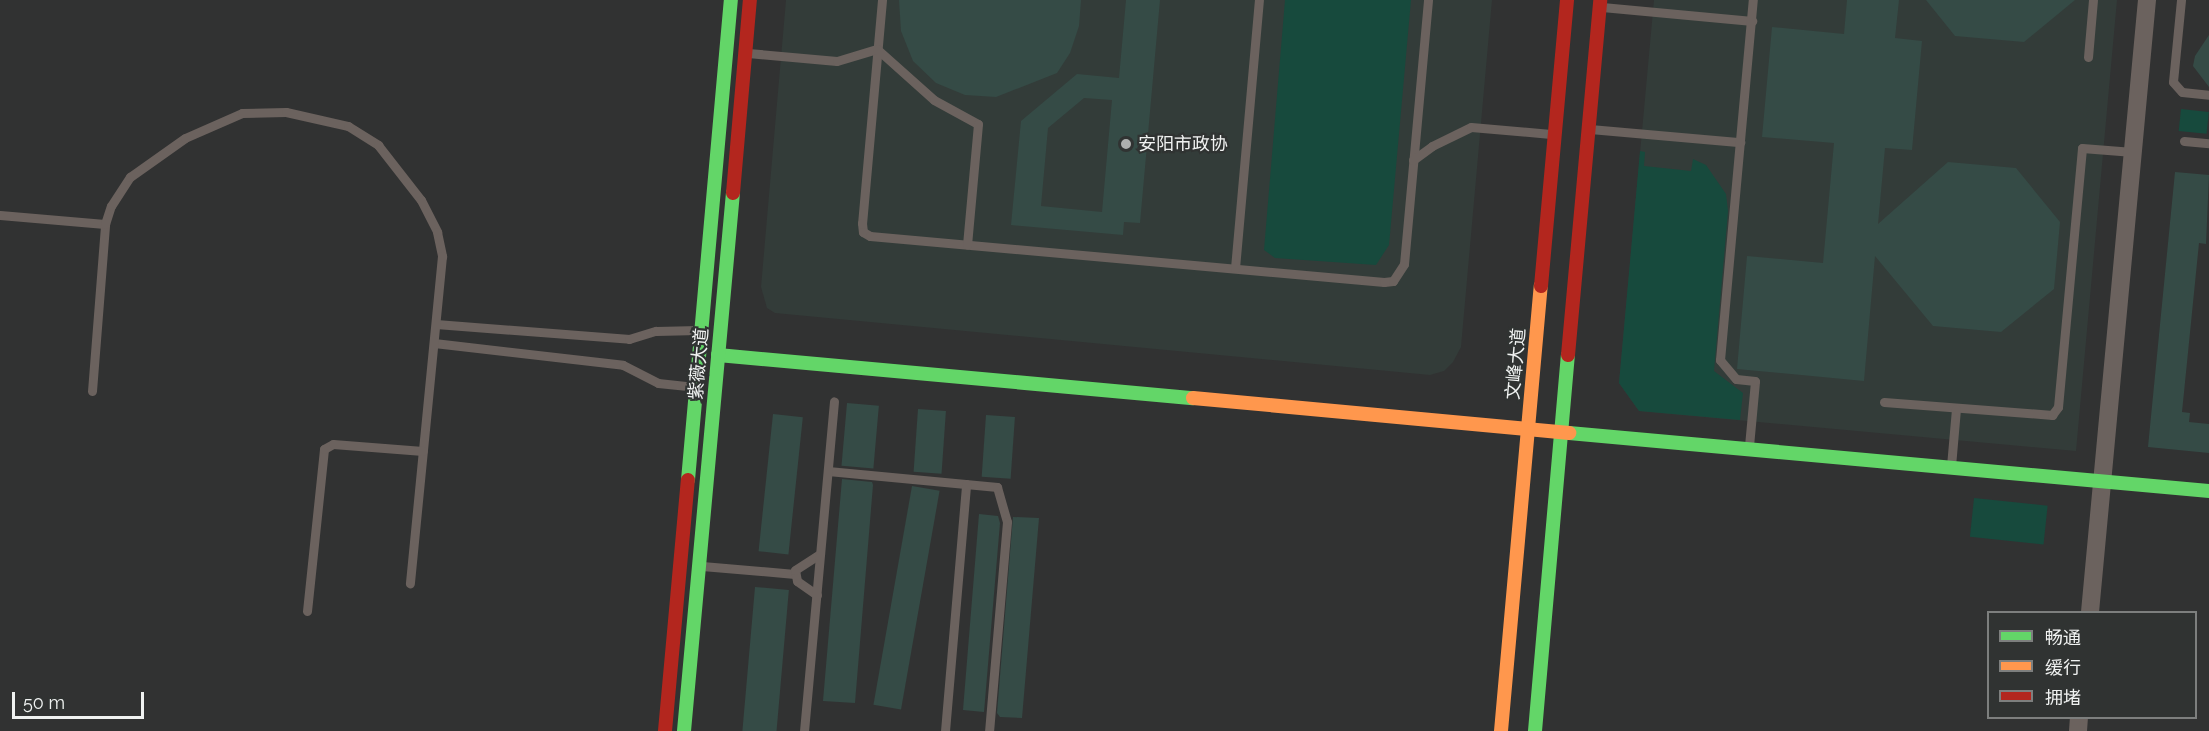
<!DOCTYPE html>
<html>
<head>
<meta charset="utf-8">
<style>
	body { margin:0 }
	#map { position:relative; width:2209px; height:731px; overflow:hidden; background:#313232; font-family:Raleway,"Noto Sans SC",sans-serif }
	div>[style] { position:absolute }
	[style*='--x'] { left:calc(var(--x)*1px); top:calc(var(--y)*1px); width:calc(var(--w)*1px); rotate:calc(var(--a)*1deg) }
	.built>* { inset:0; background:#333c39 }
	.green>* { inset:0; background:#174a3d; transform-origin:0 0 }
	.building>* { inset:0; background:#354b46; transform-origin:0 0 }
	.lane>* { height:9px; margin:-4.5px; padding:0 4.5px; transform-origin:4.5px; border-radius:4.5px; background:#6b625e }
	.street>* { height:18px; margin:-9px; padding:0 9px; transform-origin:9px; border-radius:9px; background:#6b625e }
	.fast>* { height:14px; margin:-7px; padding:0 7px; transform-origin:7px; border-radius:7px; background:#63d668 }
	.slow>* { height:14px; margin:-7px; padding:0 7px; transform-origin:7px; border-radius:7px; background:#ff974d }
	.jam>* { height:14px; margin:-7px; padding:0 7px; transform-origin:7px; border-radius:7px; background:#b3261e }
	.dots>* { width:16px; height:16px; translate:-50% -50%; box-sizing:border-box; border:3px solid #303332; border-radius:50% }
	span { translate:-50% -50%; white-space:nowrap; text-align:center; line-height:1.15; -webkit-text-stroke:4.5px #303332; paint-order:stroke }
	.poi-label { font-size:18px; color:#f0f2f1 }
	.left { translate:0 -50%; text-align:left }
	.street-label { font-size:18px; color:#f0f2f1 }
	.legend { position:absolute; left:1987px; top:611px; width:210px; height:108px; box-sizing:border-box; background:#303332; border:2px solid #7d7f7e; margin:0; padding:8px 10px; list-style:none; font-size:18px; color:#f0f2f1 }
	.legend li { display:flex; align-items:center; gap:12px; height:30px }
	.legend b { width:30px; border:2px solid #7d7f7e }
	.scale { position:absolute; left:12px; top:692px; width:132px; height:27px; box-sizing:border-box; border:3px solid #f0f2f1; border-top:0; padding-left:8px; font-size:18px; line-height:21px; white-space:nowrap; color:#f0f2f1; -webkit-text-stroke:4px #303332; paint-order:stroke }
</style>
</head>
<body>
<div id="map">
	<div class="built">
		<i style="clip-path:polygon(786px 0,1492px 0,1461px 347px,1453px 362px,1444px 371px,1430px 375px,775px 313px,767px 308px,761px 287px)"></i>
		<i style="clip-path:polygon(1654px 0,2117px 0,2076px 451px,1639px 411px,1619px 383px)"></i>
	</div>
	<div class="green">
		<i style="clip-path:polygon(1285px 0,1411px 0,1389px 245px,1376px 265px,1275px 258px,1264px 250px)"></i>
		<i style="left:2181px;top:109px;width:28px;height:22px;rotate:6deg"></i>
		<i style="clip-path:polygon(1640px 151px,1645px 152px,1644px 166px,1691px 171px,1693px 159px,1706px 165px,1726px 194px,1728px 211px,1714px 371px,1743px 393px,1740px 420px,1639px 411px,1619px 383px)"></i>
		<i style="left:1974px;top:498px;width:74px;height:39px;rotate:6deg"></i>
	</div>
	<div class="building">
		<i style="clip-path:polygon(899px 0,1081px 0,1079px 26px,1070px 53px,1057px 73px,996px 97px,965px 95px,936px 83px,913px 61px,901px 31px)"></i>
		<i style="clip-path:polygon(evenodd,1126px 0,1160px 0,1140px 223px,1124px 222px,1123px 235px,1011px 225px,1021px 121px,1077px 74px,1119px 78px,1126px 0,1084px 98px,1112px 100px,1102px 212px,1041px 206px,1048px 128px,1084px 98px)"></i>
		<i style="clip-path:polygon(1847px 0,1899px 0,1895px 38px,1922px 41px,1912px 150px,1885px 148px,1878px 224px,1948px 162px,2016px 168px,2060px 222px,2054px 289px,2001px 332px,1933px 326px,1875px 256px,1864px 381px,1737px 369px,1747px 256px,1823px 263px,1834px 143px,1762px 137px,1772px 27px,1844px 34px)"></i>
		<i style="clip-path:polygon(1926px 0,2075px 0,2024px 42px,1955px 36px)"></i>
		<i style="clip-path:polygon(2209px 35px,2209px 87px,2193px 66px,2195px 56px)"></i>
		<i style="clip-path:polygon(2175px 172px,2209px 175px,2206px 244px,2199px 243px,2182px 412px,2190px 413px,2189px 422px,2209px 424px,2209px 453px,2148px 447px)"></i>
		<i style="left:847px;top:403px;width:32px;height:63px;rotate:5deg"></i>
		<i style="left:918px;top:409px;width:28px;height:63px;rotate:4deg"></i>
		<i style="left:773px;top:414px;width:30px;height:138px;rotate:6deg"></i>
		<i style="left:986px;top:415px;width:29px;height:62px;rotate:4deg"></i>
		<i style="clip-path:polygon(842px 479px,872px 482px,873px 485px,855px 703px,823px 701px)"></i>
		<i style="left:912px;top:486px;width:28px;height:222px;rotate:10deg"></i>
		<i style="clip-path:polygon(979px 514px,998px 516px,1000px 523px,984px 712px,963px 710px)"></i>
		<i style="clip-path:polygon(1013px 517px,1039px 518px,1022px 718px,1000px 717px,997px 713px)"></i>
		<i style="left:755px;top:587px;width:34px;height:145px;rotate:5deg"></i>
	</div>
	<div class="lane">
		<i style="--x:882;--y:0;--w:224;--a:95.1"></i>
		<i style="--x:862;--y:223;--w:9;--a:84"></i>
		<i style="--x:863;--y:232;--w:8;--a:30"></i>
		<i style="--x:870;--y:236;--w:516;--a:5.11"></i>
		<i style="--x:1384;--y:282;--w:9;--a:-6"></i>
		<i style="--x:1393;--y:281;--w:20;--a:-57"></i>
		<i style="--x:1404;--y:264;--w:265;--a:-84.8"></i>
		<i style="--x:2181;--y:0;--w:82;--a:95.6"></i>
		<i style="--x:2173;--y:82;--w:13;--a:48"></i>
		<i style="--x:2182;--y:92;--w:27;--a:6"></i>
		<i style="--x:1602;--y:7;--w:151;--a:5.3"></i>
		<i style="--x:748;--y:53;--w:89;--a:5.1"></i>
		<i style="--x:837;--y:61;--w:42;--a:-16.7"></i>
		<i style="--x:877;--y:49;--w:76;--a:41.8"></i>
		<i style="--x:934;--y:100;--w:50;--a:28.6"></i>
		<i style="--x:978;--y:124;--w:121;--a:95.2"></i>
		<i style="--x:2088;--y:57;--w:57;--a:-85"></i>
		<i style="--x:1590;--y:129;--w:151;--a:5"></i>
		<i style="--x:2184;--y:141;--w:25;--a:5"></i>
		<i style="--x:1413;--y:160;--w:24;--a:-36"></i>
		<i style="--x:1432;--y:146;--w:43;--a:-26"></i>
		<i style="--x:1471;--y:127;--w:80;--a:5"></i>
		<i style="--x:0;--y:215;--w:105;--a:4.9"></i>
		<i style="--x:1235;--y:268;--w:269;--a:-84.9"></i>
		<i style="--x:436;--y:324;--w:194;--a:4.4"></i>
		<i style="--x:629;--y:339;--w:28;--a:-17"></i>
		<i style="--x:656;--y:331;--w:42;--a:-1.4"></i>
		<i style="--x:434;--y:343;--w:190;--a:6.6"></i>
		<i style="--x:623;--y:365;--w:39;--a:27"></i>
		<i style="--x:658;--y:383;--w:37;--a:6"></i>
		<i style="--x:92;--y:391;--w:168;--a:-85.5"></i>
		<i style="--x:105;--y:224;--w:19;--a:-72"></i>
		<i style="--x:111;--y:206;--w:35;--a:-57"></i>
		<i style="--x:130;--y:177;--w:67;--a:-35.3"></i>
		<i style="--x:185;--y:138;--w:62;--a:-23.7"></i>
		<i style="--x:242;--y:113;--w:44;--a:-1.3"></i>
		<i style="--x:286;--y:112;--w:64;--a:12.7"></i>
		<i style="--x:348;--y:126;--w:36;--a:32"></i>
		<i style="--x:378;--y:145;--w:70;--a:52"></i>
		<i style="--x:421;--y:200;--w:36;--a:63"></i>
		<i style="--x:437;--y:232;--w:25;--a:78"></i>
		<i style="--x:442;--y:256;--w:329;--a:95.6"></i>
		<i style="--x:1884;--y:402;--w:169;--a:4.4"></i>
		<i style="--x:2052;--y:415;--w:10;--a:-53"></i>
		<i style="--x:2058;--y:407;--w:260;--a:-84.7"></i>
		<i style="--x:2082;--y:148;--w:51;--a:4.5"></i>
		<i style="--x:1749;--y:446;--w:65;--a:-84.7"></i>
		<i style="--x:1755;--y:381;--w:19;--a:-174"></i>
		<i style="--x:1736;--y:379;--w:25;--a:-130"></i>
		<i style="--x:1720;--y:360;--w:362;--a:-84.8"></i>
		<i style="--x:1951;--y:466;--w:57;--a:-85"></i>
		<i style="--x:828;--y:471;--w:170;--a:5.4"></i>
		<i style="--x:997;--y:487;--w:36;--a:74"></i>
		<i style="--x:1007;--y:522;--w:210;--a:94.9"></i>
		<i style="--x:702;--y:566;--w:93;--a:4.9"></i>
		<i style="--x:817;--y:595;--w:24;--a:-145"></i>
		<i style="--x:797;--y:581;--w:11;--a:-100"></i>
		<i style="--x:795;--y:570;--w:30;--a:-33"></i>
		<i style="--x:307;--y:611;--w:163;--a:-84"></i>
		<i style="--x:324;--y:449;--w:10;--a:-29"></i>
		<i style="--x:333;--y:444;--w:90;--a:4.4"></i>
		<i style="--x:804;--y:731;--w:331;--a:-84.8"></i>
		<i style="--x:945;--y:731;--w:248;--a:-85.1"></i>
	</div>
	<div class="street">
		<i style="--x:2090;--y:612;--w:615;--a:-84.68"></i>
		<i style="--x:2078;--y:731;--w:13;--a:-86"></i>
	</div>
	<div class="fast">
		<i style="--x:718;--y:355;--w:477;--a:5.2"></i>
		<i style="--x:1569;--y:433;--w:643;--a:5.18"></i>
		<i style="--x:688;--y:480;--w:482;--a:-84.9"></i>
		<i style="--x:684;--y:731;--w:540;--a:-84.8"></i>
		<i style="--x:1535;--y:731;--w:377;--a:-85"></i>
	</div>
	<div class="slow">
		<i style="--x:1193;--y:398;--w:378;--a:5.3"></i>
		<i style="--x:1501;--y:731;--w:447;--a:-84.9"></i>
	</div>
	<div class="jam">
		<i style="--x:733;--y:193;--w:194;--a:-85"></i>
		<i style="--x:1541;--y:286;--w:287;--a:-84.8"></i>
		<i style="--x:1568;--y:355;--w:356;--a:-84.8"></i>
		<i style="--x:665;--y:731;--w:252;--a:-84.8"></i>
	</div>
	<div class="dots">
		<i style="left:1126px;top:144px;background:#adafae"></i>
	</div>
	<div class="poi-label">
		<span class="left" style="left:1138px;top:144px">安阳市政协</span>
	</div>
	<div class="street-label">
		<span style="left:699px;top:364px;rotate:-85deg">紫薇大道</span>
		<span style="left:1516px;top:364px;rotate:-85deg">文峰大道</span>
	</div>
	<ul class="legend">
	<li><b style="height:8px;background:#63d668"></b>畅通</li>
	<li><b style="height:8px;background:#ff974d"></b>缓行</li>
	<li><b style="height:8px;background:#b3261e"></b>拥堵</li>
	</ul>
	<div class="scale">50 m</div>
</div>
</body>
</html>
